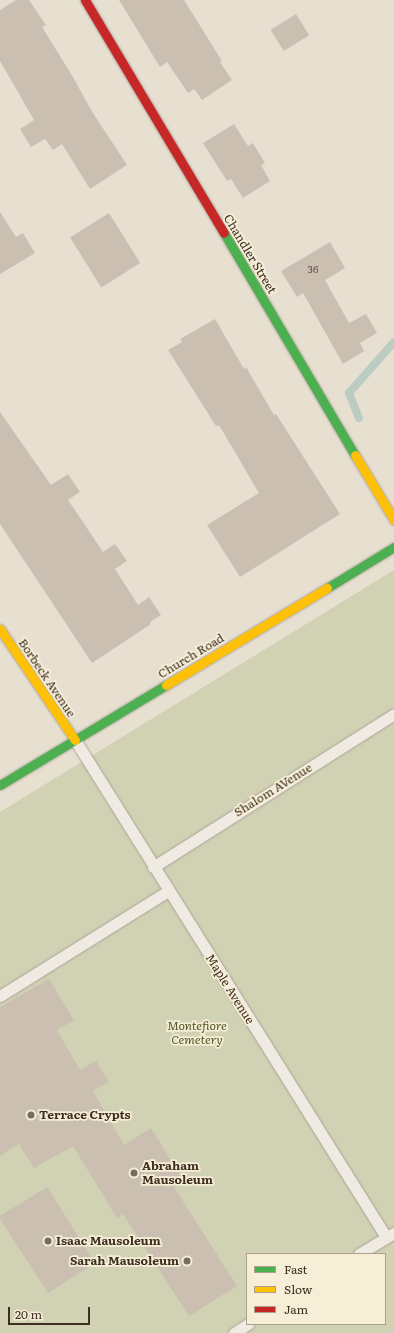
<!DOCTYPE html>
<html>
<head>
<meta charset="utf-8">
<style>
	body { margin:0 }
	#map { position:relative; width:394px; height:1333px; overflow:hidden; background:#e7e0d1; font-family:Literata,serif }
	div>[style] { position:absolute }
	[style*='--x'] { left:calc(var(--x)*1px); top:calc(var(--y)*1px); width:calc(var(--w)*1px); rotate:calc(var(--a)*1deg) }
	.cemetery>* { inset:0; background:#d1d1b3 }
	.stream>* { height:8px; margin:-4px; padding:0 4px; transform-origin:4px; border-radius:4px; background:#bcccc2 }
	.building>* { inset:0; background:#cbbfb2; transform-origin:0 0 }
	.roads { filter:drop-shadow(0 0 1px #ada599) drop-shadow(0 0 1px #ada599) }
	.lane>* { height:11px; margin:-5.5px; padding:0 5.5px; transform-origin:5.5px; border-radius:5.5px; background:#efebe3 }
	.fast>* { height:9px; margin:-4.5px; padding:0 4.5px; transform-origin:4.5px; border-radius:4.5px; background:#4caf50 }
	.slow>* { height:9px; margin:-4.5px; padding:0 4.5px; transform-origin:4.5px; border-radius:4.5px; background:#ffc107 }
	.jam>* { height:9px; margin:-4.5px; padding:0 4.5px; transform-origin:4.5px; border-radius:4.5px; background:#c62828 }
	.dots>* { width:11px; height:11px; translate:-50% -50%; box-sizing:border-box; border:2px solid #f7eed8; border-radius:50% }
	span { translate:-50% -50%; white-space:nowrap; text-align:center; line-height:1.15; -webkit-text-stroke:3.5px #f7eed8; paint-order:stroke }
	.number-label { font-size:10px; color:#605244 }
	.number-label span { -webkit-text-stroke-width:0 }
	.street-label { font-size:12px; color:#3d2e20 }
	.park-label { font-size:12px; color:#4d5a26; font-style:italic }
	.poi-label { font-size:12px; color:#3d2e20; font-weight:700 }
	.left { translate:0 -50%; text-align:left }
	.right { translate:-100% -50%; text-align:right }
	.legend { position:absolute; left:246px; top:1253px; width:140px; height:72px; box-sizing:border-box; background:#f7eed8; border:1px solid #ada18e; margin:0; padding:5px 7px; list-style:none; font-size:12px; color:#3d2e20 }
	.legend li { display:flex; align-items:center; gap:8px; height:20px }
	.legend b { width:20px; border:1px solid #ada18e }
	.scale { position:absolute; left:8px; top:1307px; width:82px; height:18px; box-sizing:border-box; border:2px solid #3d2e20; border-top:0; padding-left:5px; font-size:12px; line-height:14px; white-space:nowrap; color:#3d2e20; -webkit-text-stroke:3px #f7eed8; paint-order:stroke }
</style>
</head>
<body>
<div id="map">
	<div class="cemetery">
		<i style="clip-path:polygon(evenodd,394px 570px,394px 1333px,0 1333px,0 812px,394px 570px,247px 1254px,385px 1254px,385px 1324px,247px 1324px,247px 1254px)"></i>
	</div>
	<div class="stream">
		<i style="--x:359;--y:418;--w:27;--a:-112"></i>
		<i style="--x:349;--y:393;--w:68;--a:-48.6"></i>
	</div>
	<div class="building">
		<i style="clip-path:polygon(16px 0,29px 0,46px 25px,42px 27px,73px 77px,91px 110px,127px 165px,90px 189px,62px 144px,53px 150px,45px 139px,31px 147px,20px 129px,34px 120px,0 61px,0 10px)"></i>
		<i style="clip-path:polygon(119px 0,184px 0,222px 61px,220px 62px,232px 80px,202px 100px,194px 89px,188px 93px,167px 62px,160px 67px)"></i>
		<i style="left:296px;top:14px;width:25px;height:30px;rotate:58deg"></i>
		<i style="clip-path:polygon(234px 124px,248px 146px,253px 143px,265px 163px,261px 165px,270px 181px,243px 198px,231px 179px,227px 181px,203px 143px)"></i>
		<i style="clip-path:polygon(0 212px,16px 237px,23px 233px,35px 253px,0 274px)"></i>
		<i style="left:109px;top:213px;width:59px;height:46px;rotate:58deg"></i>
		<i style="clip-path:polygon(330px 242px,345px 268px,325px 280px,349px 323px,366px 314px,377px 333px,360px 343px,364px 351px,343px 364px,303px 293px,297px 297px,281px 271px)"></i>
		<i style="clip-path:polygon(215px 319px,244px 369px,246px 367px,274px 415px,276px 414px,340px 514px,240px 577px,207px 525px,259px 493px,219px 425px,216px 426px,168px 350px,182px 342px,180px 339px)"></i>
		<i style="clip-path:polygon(0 412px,51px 485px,68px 474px,80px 492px,68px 500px,83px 522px,103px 552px,115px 544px,127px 561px,115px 569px,138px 605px,149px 597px,161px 615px,150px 622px,151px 624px,92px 663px,0 524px)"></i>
		<i style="clip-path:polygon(49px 979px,74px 1020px,57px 1030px,80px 1070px,96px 1061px,109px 1082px,93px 1091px,124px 1145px,151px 1128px,182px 1178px,172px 1184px,237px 1286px,189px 1316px,123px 1214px,117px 1218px,73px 1146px,34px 1168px,19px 1144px,0 1156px,0 1007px)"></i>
		<i style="clip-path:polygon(47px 1187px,95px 1263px,48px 1293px,0 1219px,0 1216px)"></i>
	</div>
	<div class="roads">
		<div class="lane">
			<i style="--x:75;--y:740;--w:586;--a:57.96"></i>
			<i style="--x:153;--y:867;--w:285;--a:-32.4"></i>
			<i style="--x:0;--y:996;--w:198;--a:-32"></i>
			<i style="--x:359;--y:1254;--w:41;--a:-31"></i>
			<i style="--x:234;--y:1333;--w:17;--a:-33"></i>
		</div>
		<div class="fast">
			<i style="--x:224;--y:233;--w:258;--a:59.5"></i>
			<i style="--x:327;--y:588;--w:79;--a:-31.5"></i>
			<i style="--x:0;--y:785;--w:194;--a:-31.1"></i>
		</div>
		<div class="slow">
			<i style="--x:355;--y:455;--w:76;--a:59"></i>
			<i style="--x:0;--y:629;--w:134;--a:56"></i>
			<i style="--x:166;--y:685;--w:188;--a:-31.1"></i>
		</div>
		<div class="jam">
			<i style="--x:85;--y:0;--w:271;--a:59.2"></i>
		</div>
	</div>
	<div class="dots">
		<i style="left:31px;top:1115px;background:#786c5e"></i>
		<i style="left:134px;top:1173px;background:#786c5e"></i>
		<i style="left:48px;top:1241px;background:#786c5e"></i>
		<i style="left:187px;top:1261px;background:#786c5e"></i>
	</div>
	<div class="number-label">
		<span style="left:313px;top:269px">36</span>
	</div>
	<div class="street-label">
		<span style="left:250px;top:254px;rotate:59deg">Chandler Street</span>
		<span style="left:191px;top:656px;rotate:-31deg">Church Road</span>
		<span style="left:47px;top:678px;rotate:56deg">Borbeck Avenue</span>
		<span style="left:273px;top:790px;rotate:-32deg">Shalom AVenue</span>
		<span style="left:230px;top:989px;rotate:58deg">Maple Avenue</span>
	</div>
	<div class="park-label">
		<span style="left:197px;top:1033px">Montefiore<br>Cemetery</span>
	</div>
	<div class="poi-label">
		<span class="left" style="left:39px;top:1115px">Terrace Crypts</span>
		<span class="left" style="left:142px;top:1173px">Abraham<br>Mausoleum</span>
		<span class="left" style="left:56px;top:1241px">Isaac Mausoleum</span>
		<span class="right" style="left:179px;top:1261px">Sarah Mausoleum</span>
	</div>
	<ul class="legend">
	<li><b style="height:5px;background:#4caf50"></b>Fast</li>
	<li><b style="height:5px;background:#ffc107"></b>Slow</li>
	<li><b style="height:5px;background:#c62828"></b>Jam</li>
	</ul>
	<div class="scale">20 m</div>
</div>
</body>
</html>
